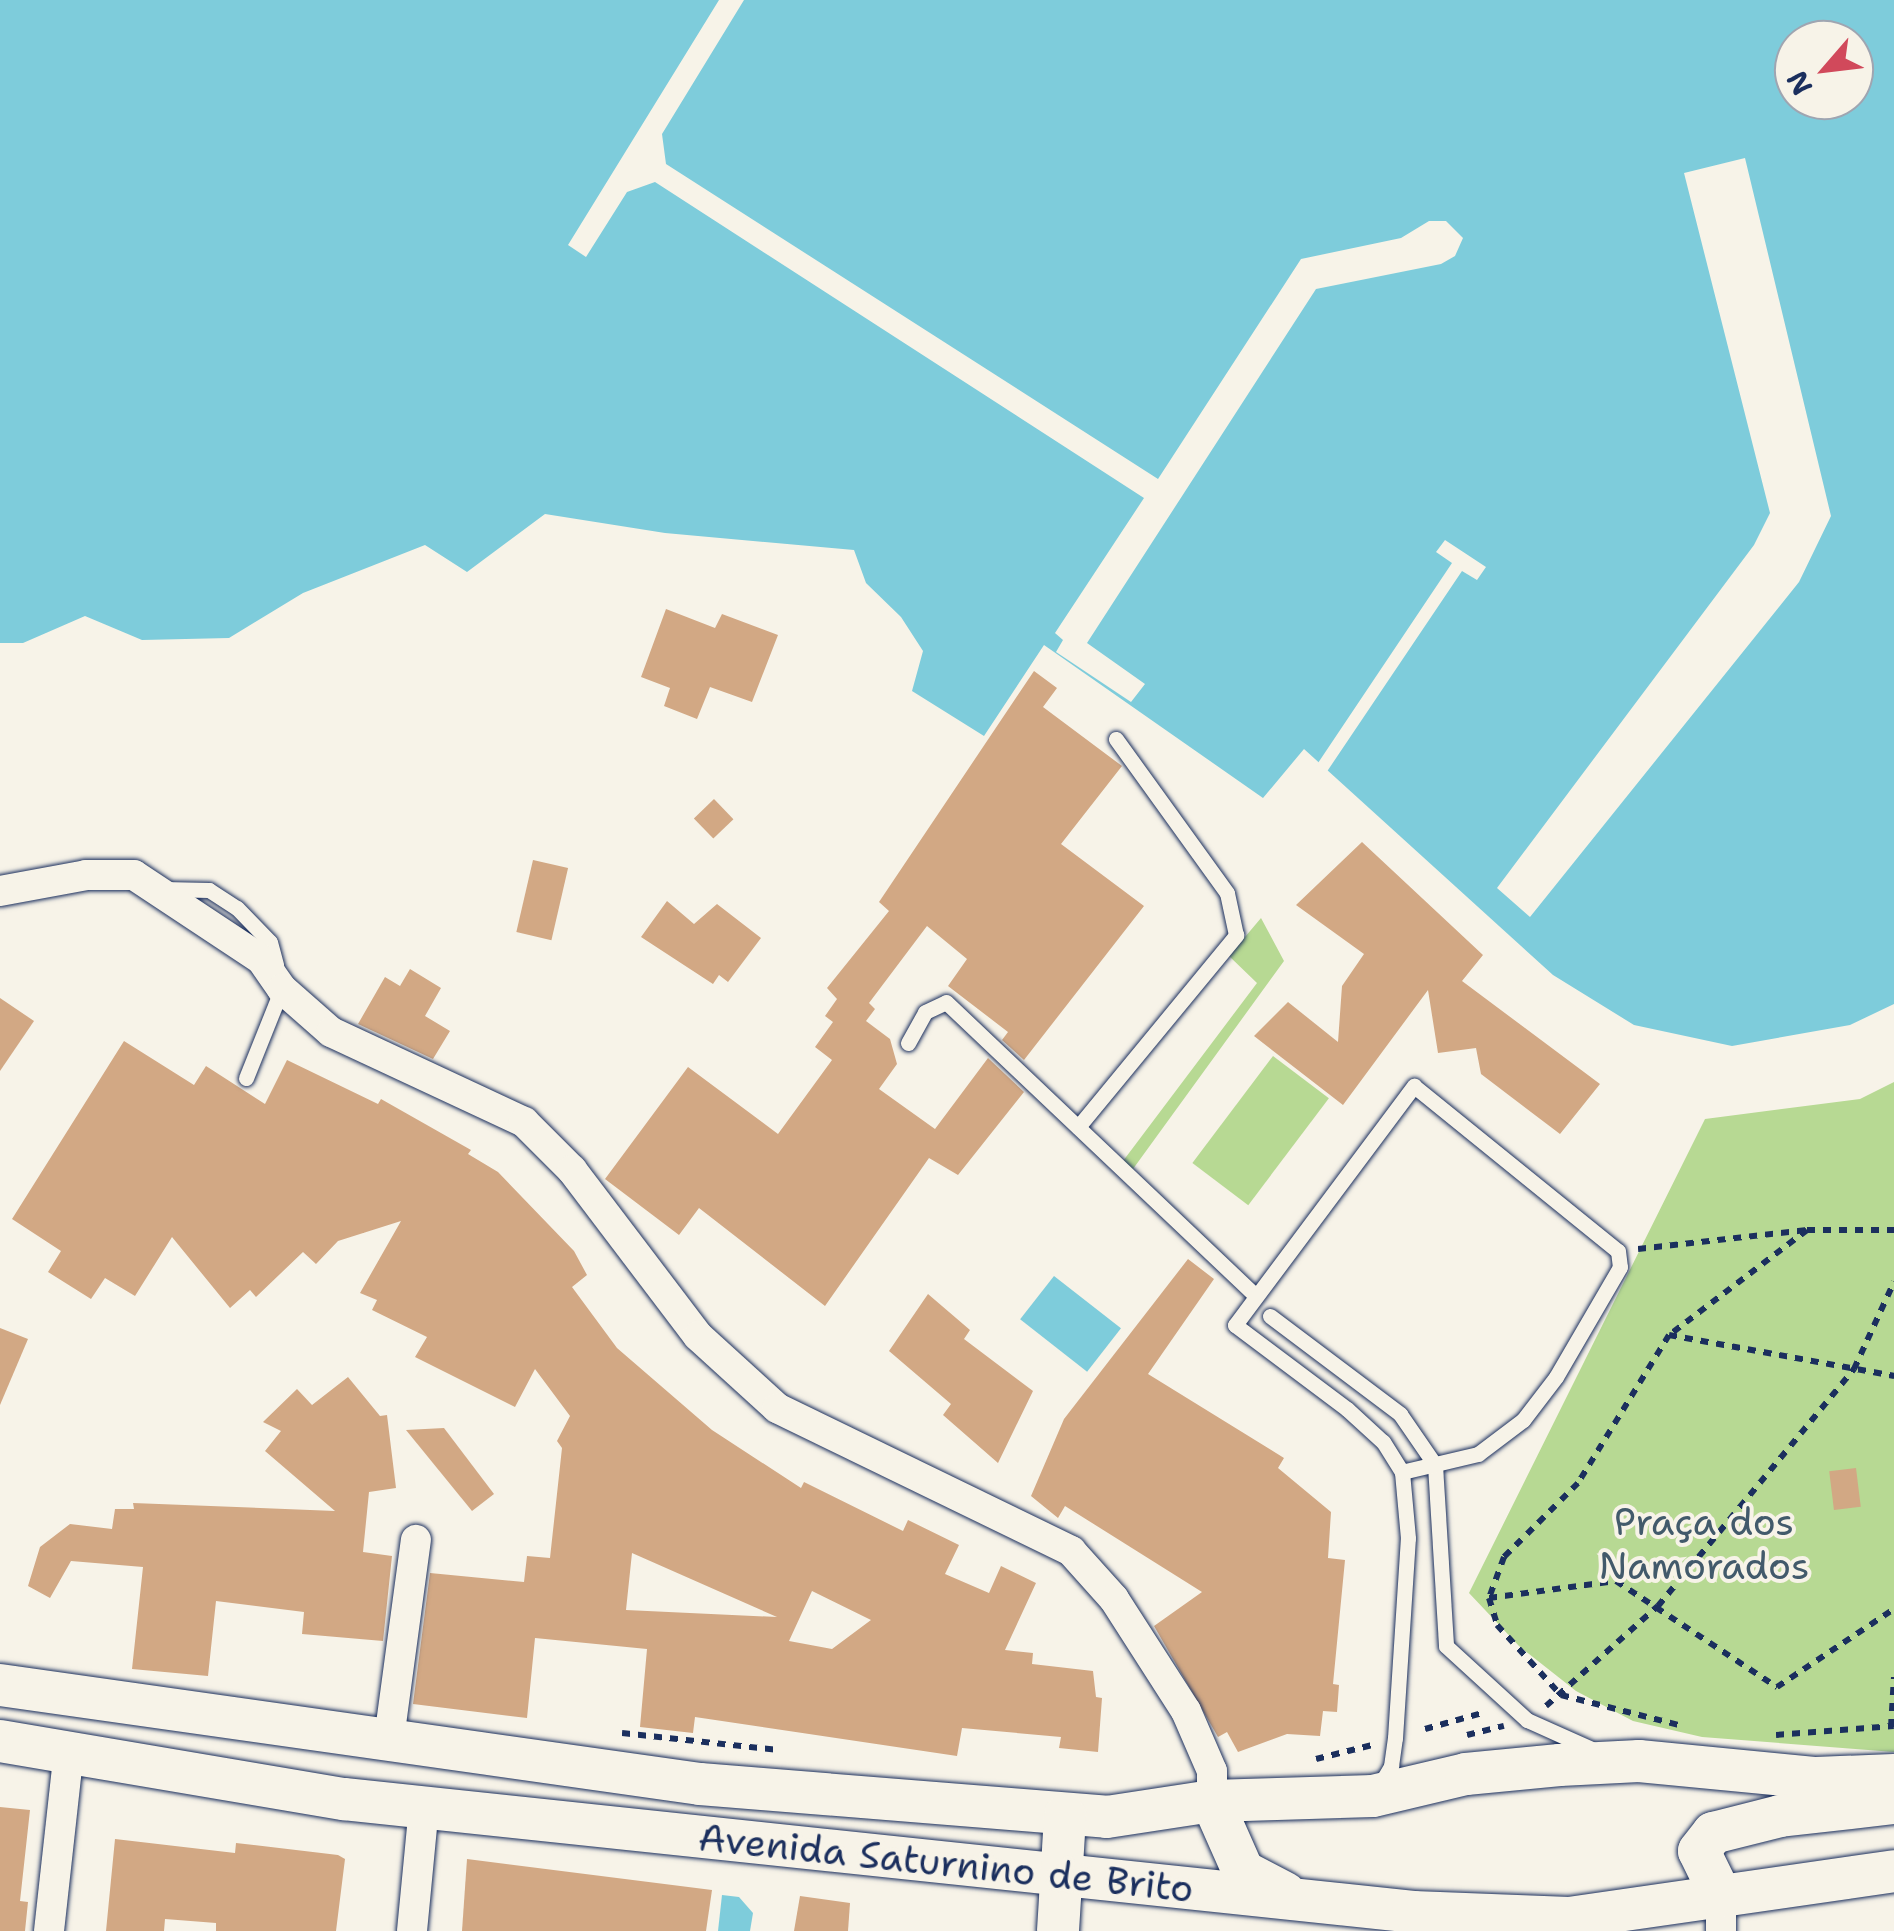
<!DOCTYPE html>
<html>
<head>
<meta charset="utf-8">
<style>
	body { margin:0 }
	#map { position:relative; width:1894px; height:1931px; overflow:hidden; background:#f7f3e8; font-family:"Shantell Sans",sans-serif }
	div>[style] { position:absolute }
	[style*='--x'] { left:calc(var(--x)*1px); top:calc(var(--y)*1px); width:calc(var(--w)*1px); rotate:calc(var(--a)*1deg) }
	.green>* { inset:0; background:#b7d993; transform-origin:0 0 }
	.water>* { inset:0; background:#7eccdb; transform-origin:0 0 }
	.pier>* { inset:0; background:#f7f3e8 }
	.building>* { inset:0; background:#d2a884; transform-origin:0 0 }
	.path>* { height:6px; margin-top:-3px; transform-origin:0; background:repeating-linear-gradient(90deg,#1b2f5e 0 8px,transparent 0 16px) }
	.roads { filter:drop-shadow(0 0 2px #1b2f5e) drop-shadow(0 0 2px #1b2f5e) }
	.lane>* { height:15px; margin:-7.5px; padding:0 7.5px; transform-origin:7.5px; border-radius:7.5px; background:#f7f3e8 }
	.street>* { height:30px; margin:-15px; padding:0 15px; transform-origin:15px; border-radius:15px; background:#f7f3e8 }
	.secondary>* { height:42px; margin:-21px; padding:0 21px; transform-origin:21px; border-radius:21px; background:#f7f3e8 }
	span { translate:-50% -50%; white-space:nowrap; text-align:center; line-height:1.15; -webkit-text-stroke:8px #f7f3e8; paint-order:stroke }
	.park-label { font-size:38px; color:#425a6b }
	.street-label { font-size:38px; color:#1b2f5e }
	.north { position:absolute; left:1774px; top:20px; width:100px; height:100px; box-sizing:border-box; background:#f7f3e8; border:2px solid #9fa5b1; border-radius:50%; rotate:242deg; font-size:28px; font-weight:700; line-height:40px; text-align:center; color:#1b2f5e }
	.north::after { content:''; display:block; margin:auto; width:35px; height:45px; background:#d1495b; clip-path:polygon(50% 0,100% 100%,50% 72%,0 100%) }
</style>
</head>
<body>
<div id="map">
	<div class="green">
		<i style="clip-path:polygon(1261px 918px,1284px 961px,1133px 1169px,1123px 1161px,1257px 983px,1229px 956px)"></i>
		<i style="left:1273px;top:1056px;width:70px;height:134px;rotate:37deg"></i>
		<i style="clip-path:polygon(1894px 1082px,1894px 1752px,1702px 1737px,1633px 1721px,1576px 1691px,1519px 1646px,1469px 1593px,1705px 1119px,1860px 1099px)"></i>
	</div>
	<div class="water">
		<i style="clip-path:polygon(evenodd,0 0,1894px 0,1894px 1004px,1850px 1025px,1732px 1046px,1634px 1025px,1553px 975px,1304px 749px,1263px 798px,1044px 645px,984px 736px,912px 691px,923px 651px,901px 617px,866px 583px,854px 550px,665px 533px,545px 514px,467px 572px,425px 545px,303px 593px,229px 638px,142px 640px,85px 616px,23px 643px,0 643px,0 0,1794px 40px,1854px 40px,1854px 100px,1794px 100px,1794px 40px)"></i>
		<i style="left:1054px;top:1276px;width:85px;height:55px;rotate:38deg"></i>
		<i style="clip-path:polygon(722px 1895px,739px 1897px,753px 1913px,750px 1931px,718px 1931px)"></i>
	</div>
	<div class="pier">
		<i style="clip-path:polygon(719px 0,744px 0,662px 134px,666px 164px,1158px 479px,1301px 259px,1401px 238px,1429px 221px,1446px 221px,1463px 238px,1455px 256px,1441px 264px,1316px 289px,1087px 643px,1145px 684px,1131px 702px,1056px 652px,1063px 640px,1055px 633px,1144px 498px,655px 182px,627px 192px,586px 257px,568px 245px)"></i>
		<i style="clip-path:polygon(1745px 158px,1831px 516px,1799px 582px,1530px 917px,1497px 888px,1754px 545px,1770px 513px,1684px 173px)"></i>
		<i style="clip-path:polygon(1445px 540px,1486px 567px,1477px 580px,1462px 571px,1326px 773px,1316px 766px,1452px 563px,1436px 552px)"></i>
	</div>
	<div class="building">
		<i style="clip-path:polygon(666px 609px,715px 628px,722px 614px,778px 635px,752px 702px,710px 687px,697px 719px,664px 706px,670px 688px,641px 677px)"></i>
		<i style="clip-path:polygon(1034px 671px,1057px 688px,1043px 707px,1122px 766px,1061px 844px,1144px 906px,1024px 1060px,1002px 1040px,1008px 1032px,948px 986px,967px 959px,927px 926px,869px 1003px,875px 1009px,866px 1021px,890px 1039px,897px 1064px,879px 1089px,935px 1129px,988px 1058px,1024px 1092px,958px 1175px,929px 1158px,825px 1306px,699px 1208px,679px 1235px,605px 1179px,688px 1067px,778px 1134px,832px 1060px,815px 1047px,833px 1022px,825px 1016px,837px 999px,827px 988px,889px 911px,879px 902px)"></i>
		<i style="left:714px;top:799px;width:28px;height:28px;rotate:46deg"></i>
		<i style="clip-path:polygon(1362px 842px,1483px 955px,1462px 981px,1600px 1084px,1560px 1134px,1481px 1074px,1476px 1048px,1438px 1053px,1428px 990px,1343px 1105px,1254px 1036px,1288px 1002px,1338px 1042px,1342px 986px,1364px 954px,1296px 905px)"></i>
		<i style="left:533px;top:860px;width:36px;height:74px;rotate:13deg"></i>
		<i style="clip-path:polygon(667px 901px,694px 924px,717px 904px,761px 938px,728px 982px,719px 975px,713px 984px,641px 937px)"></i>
		<i style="clip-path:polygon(410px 969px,441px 988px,425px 1016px,450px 1031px,433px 1059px,358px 1024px,385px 977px,400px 986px)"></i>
		<i style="clip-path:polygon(0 998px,34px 1021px,0 1071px)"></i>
		<i style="clip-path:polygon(evenodd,124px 1041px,194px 1085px,206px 1066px,265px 1104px,287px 1060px,378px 1104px,381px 1099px,471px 1150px,468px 1154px,498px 1172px,574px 1251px,587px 1275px,572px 1287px,617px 1348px,712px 1430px,801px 1488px,804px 1482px,903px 1531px,908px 1520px,959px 1545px,945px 1574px,989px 1593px,1001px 1566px,1036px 1583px,1005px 1650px,1033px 1653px,1032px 1664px,1093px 1671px,1096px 1697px,1102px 1698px,1098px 1752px,1059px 1748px,1061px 1737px,962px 1728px,957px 1756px,695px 1717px,693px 1733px,640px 1727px,647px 1649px,535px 1638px,527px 1718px,413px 1704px,430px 1573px,524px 1582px,527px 1556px,550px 1558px,562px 1448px,557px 1441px,570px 1416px,535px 1369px,515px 1407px,415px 1357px,427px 1337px,372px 1310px,377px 1300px,360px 1293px,401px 1221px,338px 1241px,316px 1264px,303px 1252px,256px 1297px,250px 1290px,230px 1308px,172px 1237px,135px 1296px,105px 1278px,91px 1299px,48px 1272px,61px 1251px,12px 1219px,124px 1041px,632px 1553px,777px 1617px,626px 1610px,632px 1553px,124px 1041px,812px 1591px,871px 1620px,832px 1649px,789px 1641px,812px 1591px)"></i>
		<i style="clip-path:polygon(1188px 1259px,1214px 1279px,1148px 1374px,1284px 1458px,1278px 1468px,1331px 1512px,1328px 1558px,1345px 1560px,1333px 1684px,1339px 1685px,1337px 1712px,1323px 1711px,1320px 1736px,1287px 1734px,1238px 1752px,1227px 1732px,1218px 1737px,1154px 1626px,1202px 1592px,1065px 1506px,1058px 1518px,1031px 1496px,1064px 1419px)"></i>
		<i style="clip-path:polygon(928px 1294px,970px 1330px,964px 1339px,1033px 1391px,998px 1463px,943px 1415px,951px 1404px,889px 1351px)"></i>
		<i style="clip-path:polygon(0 1328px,28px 1339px,0 1405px)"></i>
		<i style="clip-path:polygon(348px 1377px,380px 1416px,387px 1415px,396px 1488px,369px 1492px,363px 1552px,392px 1556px,383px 1641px,302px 1634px,304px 1612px,216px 1601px,208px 1676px,132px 1669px,143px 1567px,71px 1561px,50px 1598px,28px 1586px,40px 1547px,70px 1524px,112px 1529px,115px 1509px,134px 1509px,133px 1503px,335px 1511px,265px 1451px,281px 1431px,263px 1422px,297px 1389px,312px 1405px)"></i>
		<i style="clip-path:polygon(444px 1428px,494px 1494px,472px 1511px,406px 1430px)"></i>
		<i style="left:1856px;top:1468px;width:39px;height:27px;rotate:83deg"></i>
		<i style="clip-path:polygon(0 1807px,30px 1810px,20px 1901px,28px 1902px,25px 1931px,0 1931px)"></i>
		<i style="clip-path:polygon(115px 1839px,235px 1853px,236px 1843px,338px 1855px,345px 1859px,336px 1931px,216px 1931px,216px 1923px,165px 1919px,164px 1931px,106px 1931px)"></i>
		<i style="clip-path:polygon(467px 1859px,712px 1890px,706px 1931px,462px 1931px)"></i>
		<i style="clip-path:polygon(800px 1896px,850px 1903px,848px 1931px,794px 1931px)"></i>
	</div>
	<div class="path">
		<i style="--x:1807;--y:1230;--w:87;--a:0"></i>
		<i style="--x:1638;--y:1249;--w:170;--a:-6.4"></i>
		<i style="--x:1807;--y:1230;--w:173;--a:142.7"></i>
		<i style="--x:1669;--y:1335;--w:174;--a:121.6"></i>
		<i style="--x:1578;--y:1483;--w:105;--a:135"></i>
		<i style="--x:1504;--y:1557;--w:44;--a:110.1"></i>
		<i style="--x:1489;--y:1598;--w:28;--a:73"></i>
		<i style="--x:1497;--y:1625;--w:95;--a:47.6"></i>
		<i style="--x:1561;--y:1695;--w:122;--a:14.3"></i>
		<i style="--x:1669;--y:1335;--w:229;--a:10.3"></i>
		<i style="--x:1489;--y:1598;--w:128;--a:-7.6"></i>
		<i style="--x:1616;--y:1581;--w:193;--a:33.4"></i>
		<i style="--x:1777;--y:1687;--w:141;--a:-33.7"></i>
		<i style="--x:1546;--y:1706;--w:150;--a:-41.8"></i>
		<i style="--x:1658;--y:1606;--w:308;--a:-50.4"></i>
		<i style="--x:1854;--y:1369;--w:96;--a:-65.3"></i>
		<i style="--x:1891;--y:1727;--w:50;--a:-86.6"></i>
		<i style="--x:1425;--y:1729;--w:59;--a:-15.7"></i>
		<i style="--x:622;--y:1733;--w:158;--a:6.2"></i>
		<i style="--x:1467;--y:1735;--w:38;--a:-14"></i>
		<i style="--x:1776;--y:1735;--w:118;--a:-4.4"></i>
		<i style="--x:1316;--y:1759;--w:58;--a:-14"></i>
	</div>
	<div class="roads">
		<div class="lane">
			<i style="--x:163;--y:889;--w:46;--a:1.2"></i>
			<i style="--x:209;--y:890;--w:33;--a:33"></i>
			<i style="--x:237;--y:908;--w:47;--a:45.9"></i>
			<i style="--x:270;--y:942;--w:24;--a:75"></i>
			<i style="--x:908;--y:1043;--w:35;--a:-61"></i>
			<i style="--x:925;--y:1012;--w:23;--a:-25"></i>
			<i style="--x:946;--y:1002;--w:423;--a:43.5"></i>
			<i style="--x:246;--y:1078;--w:97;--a:-68.2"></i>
			<i style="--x:1078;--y:1127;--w:249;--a:-50.5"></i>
			<i style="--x:1236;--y:935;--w:43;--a:-102.1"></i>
			<i style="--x:1227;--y:893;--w:190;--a:-125.8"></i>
			<i style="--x:1270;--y:1316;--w:163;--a:37"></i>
			<i style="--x:1400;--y:1414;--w:62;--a:55.5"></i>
			<i style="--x:1435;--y:1465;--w:181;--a:86.5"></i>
			<i style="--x:1446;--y:1646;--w:110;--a:42.4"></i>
			<i style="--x:1527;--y:1720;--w:73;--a:24.1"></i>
			<i style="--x:1378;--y:1788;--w:26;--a:-59"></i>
			<i style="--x:1391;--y:1766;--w:28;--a:-82"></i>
			<i style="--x:1395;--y:1738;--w:200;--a:-86.3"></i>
			<i style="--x:1408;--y:1538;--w:66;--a:-95.2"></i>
			<i style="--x:1402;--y:1472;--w:36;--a:-122"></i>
			<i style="--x:1383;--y:1442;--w:49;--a:-137.5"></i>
			<i style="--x:1347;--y:1409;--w:140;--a:-143.1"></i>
			<i style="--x:1235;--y:1325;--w:299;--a:-53.2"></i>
			<i style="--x:1414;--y:1086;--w:262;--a:39"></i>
			<i style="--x:1618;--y:1251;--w:16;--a:83"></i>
			<i style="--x:1620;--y:1267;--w:127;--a:120.2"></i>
			<i style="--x:1556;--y:1377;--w:54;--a:127.5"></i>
			<i style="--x:1523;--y:1420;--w:56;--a:142.9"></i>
			<i style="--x:1478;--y:1454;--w:78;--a:166.7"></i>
		</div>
		<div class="street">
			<i style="--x:0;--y:891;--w:87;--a:-10.5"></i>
			<i style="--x:86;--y:875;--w:48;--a:0"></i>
			<i style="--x:134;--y:875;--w:152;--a:33.5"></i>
			<i style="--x:261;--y:959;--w:37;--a:55"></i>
			<i style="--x:282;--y:989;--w:65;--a:41.3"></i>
			<i style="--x:331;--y:1032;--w:213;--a:25"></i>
			<i style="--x:524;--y:1122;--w:68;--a:45"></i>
			<i style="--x:572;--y:1170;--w:208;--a:52.8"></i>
			<i style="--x:698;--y:1336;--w:107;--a:42.3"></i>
			<i style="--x:777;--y:1408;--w:327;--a:25.9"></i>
			<i style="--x:1071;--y:1551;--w:64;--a:48.1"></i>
			<i style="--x:1114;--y:1599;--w:133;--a:57.3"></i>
			<i style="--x:1186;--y:1711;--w:65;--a:66.6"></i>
			<i style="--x:1212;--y:1771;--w:30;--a:90"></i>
			<i style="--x:389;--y:1739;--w:201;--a:-82.3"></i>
			<i style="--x:1721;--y:1896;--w:35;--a:90"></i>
			<i style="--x:49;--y:1931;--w:181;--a:-83.7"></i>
			<i style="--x:412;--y:1931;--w:125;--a:-84.5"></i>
		</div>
		<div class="secondary">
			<i style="--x:0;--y:1685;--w:707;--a:8.05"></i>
			<i style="--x:700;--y:1784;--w:408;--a:4.6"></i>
			<i style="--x:1107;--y:1817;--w:106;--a:-8.7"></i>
			<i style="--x:1212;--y:1801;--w:161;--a:-1.8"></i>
			<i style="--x:1373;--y:1796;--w:96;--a:-13.3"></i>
			<i style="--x:1466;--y:1774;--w:94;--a:-5.5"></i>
			<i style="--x:1560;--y:1765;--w:79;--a:-2.9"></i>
			<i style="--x:1639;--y:1761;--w:178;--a:5.5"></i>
			<i style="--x:1816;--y:1778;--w:78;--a:-2.2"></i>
			<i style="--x:0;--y:1741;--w:349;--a:9.6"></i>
			<i style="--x:344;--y:1799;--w:1075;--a:6.03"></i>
			<i style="--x:1413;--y:1912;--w:156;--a:2.2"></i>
			<i style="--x:1569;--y:1918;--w:328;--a:-8.2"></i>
			<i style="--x:1212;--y:1801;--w:77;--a:66.1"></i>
			<i style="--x:1243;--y:1871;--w:47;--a:27.6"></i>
			<i style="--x:1721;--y:1896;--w:50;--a:-116.1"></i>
			<i style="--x:1699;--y:1851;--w:23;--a:-52"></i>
			<i style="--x:1713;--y:1833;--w:69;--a:-14.2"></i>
			<i style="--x:1780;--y:1816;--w:115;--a:-6.5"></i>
			<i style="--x:1058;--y:1931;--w:116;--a:-86.5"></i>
		</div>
	</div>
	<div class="park-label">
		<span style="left:1704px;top:1544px">Praça dos<br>Namorados</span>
	</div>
	<div class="street-label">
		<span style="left:946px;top:1863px;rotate:6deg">Avenida Saturnino de Brito</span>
	</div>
	<div class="north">N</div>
</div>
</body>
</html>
